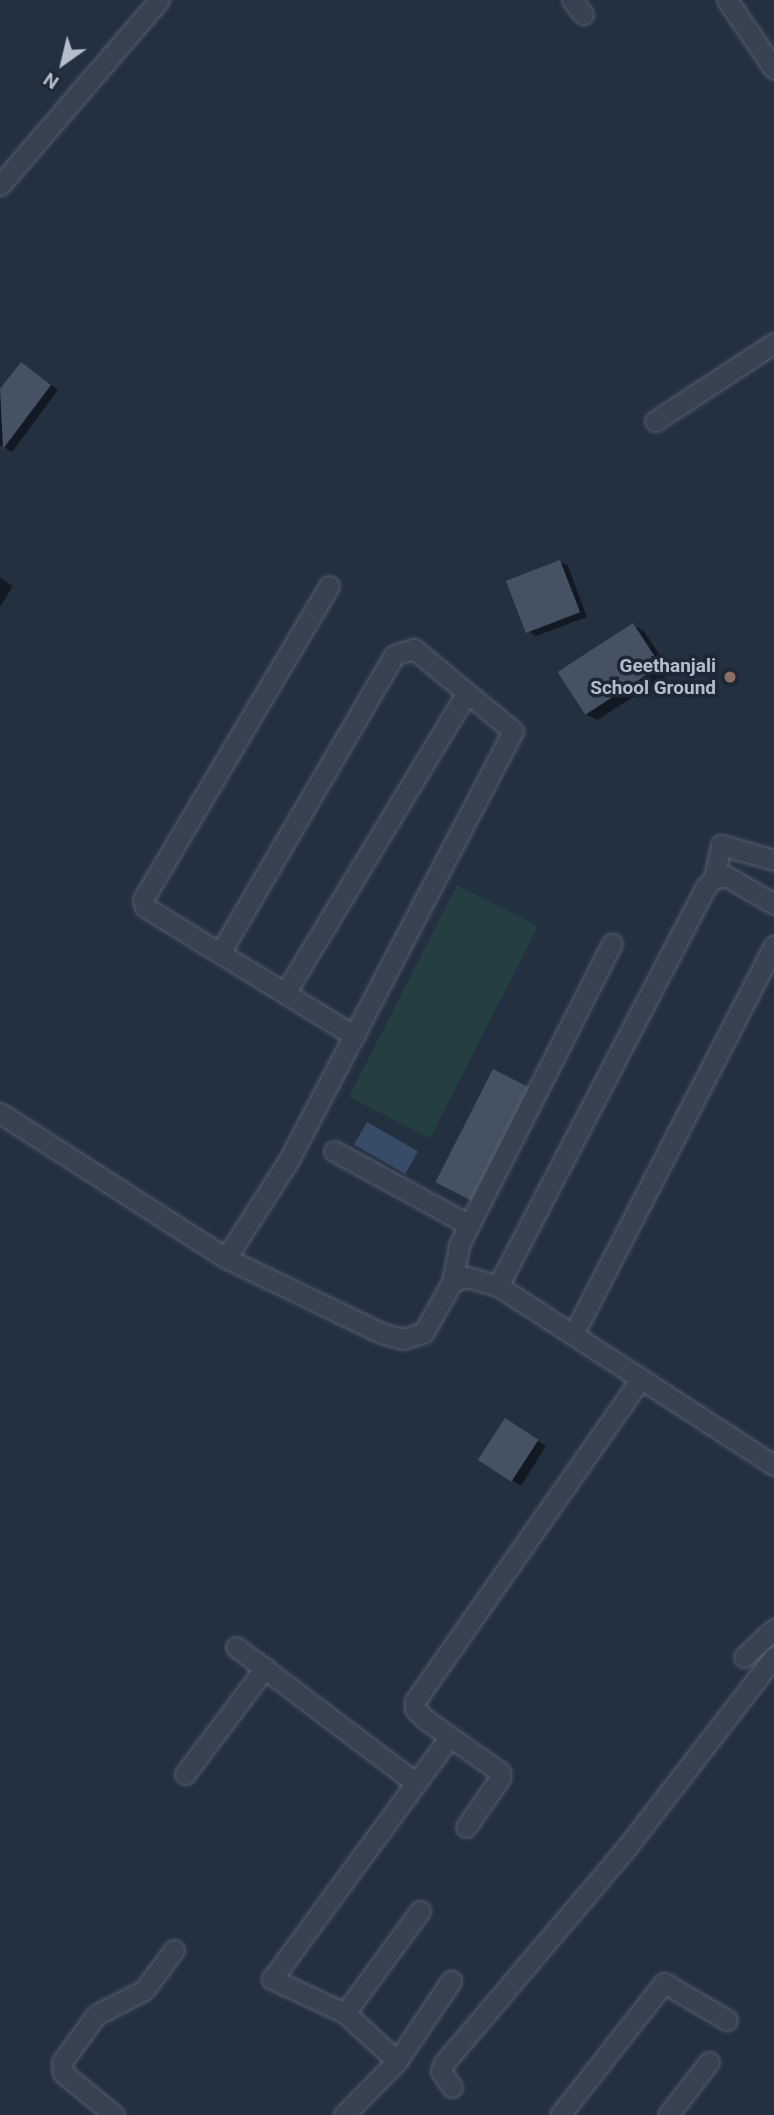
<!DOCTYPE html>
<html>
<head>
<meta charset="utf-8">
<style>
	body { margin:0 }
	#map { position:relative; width:774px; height:2115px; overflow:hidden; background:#233040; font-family:Roboto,sans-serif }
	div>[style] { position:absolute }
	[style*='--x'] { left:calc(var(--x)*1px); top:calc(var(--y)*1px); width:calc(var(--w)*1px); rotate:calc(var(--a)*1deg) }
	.green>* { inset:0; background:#253e41; transform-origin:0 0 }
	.water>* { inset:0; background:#364c68; transform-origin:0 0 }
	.shadow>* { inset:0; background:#0007 }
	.building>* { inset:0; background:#445264; transform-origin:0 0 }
	.roads { filter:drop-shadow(0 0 2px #56606d) drop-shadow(0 0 2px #56606d) }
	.minor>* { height:19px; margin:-9.5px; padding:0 9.5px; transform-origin:9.5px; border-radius:9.5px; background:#384250 }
	.dots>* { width:19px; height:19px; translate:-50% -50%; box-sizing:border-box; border:4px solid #1d2735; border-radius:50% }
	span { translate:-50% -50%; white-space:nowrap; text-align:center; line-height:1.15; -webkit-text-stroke:7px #1d2735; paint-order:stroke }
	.poi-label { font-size:19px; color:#b4bdca; font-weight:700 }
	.right { translate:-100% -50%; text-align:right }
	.north { position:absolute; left:28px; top:28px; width:70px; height:70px; -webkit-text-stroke:5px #1d2735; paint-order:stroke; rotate:214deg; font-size:19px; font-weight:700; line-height:28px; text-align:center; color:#b4bdca }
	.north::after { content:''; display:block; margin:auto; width:24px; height:32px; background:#b4bdca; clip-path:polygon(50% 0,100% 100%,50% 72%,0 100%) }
</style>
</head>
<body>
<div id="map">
	<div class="green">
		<i style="left:457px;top:885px;width:91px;height:238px;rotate:27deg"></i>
	</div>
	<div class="water">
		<i style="left:367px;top:1122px;width:59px;height:26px;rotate:30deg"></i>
	</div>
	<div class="shadow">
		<i style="clip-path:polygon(21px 364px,58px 390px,12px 452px,0 445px,0 392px)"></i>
		<i style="clip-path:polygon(560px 562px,568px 566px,587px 617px,536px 636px,528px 631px)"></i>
		<i style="clip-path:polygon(0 578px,13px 586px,0 607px)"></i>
		<i style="clip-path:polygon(633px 625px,644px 631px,671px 673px,597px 720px,586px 714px)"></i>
		<i style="clip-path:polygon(514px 1425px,546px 1446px,521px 1486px,480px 1460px)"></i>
	</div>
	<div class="building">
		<i style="clip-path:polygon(21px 362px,51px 385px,3px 449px,0 389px)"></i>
		<i style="left:560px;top:560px;width:56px;height:58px;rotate:69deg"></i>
		<i style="left:633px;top:623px;width:51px;height:90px;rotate:57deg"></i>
		<i style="left:493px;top:1069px;width:42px;height:127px;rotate:27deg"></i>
		<i style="left:505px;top:1418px;width:40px;height:50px;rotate:33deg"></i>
	</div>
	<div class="roads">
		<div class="minor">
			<i style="--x:572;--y:0;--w:18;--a:52"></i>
			<i style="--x:727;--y:0;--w:83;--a:55.7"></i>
			<i style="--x:0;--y:185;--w:244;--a:-49.3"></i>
			<i style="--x:655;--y:421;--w:142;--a:-33.2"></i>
			<i style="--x:329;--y:586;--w:364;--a:120.7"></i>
			<i style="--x:143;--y:899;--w:8;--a:76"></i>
			<i style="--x:145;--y:907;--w:246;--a:31.6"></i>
			<i style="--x:714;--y:878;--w:34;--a:-78"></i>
			<i style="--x:721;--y:845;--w:55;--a:15.8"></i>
			<i style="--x:220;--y:953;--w:345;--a:-59.7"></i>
			<i style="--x:394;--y:655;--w:21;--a:-17"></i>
			<i style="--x:414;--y:649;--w:129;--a:39.6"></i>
			<i style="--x:513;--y:731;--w:488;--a:117.6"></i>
			<i style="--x:287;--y:1163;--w:113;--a:122.7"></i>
			<i style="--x:285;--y:993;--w:351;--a:-58.8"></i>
			<i style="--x:0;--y:1113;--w:269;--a:32.7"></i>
			<i style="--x:226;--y:1258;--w:172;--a:25.8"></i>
			<i style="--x:381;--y:1333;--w:23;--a:15"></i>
			<i style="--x:403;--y:1339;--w:22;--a:-18"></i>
			<i style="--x:424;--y:1332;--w:57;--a:-60.8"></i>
			<i style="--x:452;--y:1282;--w:16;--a:-18"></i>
			<i style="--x:467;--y:1277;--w:32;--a:16"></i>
			<i style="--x:498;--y:1286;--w:329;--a:33"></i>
			<i style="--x:334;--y:1151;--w:154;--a:28.7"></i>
			<i style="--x:452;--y:1282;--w:38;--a:-79"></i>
			<i style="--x:459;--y:1245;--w:338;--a:-63.1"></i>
			<i style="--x:498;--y:1286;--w:449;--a:-62.5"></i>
			<i style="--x:705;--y:888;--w:13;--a:-48"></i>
			<i style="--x:714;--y:878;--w:12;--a:-9"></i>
			<i style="--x:726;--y:876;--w:56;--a:30.3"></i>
			<i style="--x:574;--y:1333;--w:436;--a:-62.7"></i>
			<i style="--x:236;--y:1647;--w:226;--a:37.1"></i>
			<i style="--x:744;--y:1657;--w:41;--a:-43"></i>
			<i style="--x:185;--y:1774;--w:133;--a:-53"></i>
			<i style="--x:466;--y:1827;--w:60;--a:-55.2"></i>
			<i style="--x:500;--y:1778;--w:6;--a:-90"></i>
			<i style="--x:500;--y:1772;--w:92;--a:-144.8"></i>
			<i style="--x:425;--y:1719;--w:14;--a:-135"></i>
			<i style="--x:415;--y:1709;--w:8;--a:-90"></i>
			<i style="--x:415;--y:1701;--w:392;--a:-55"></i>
			<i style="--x:345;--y:2013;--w:127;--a:-53.7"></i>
			<i style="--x:397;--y:2061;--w:71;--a:-137.3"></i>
			<i style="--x:345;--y:2013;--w:81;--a:-155"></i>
			<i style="--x:272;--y:1979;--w:300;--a:-53.7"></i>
			<i style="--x:452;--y:2087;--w:19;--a:-125"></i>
			<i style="--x:441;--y:2071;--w:9;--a:-69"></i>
			<i style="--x:444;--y:2063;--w:283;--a:-49.7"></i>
			<i style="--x:627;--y:1847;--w:240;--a:-52.3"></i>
			<i style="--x:114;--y:2115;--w:66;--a:-140.5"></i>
			<i style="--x:63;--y:2073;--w:11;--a:-95"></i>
			<i style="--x:62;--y:2062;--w:58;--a:-54.1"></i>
			<i style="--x:96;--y:2015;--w:54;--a:-27.5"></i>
			<i style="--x:144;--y:1990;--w:50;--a:-53.1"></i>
			<i style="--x:344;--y:2115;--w:76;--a:-45.5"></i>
			<i style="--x:397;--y:2061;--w:97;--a:-56"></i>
			<i style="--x:560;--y:2115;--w:168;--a:-51.8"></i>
			<i style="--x:664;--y:1983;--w:73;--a:30.4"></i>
			<i style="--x:668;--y:2115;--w:67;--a:-52.3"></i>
		</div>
	</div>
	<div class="dots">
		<i style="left:730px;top:677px;background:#8d6e63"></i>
	</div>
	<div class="poi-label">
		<span class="right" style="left:716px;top:677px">Geethanjali<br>School Ground</span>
	</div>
	<div class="north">N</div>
</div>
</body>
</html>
